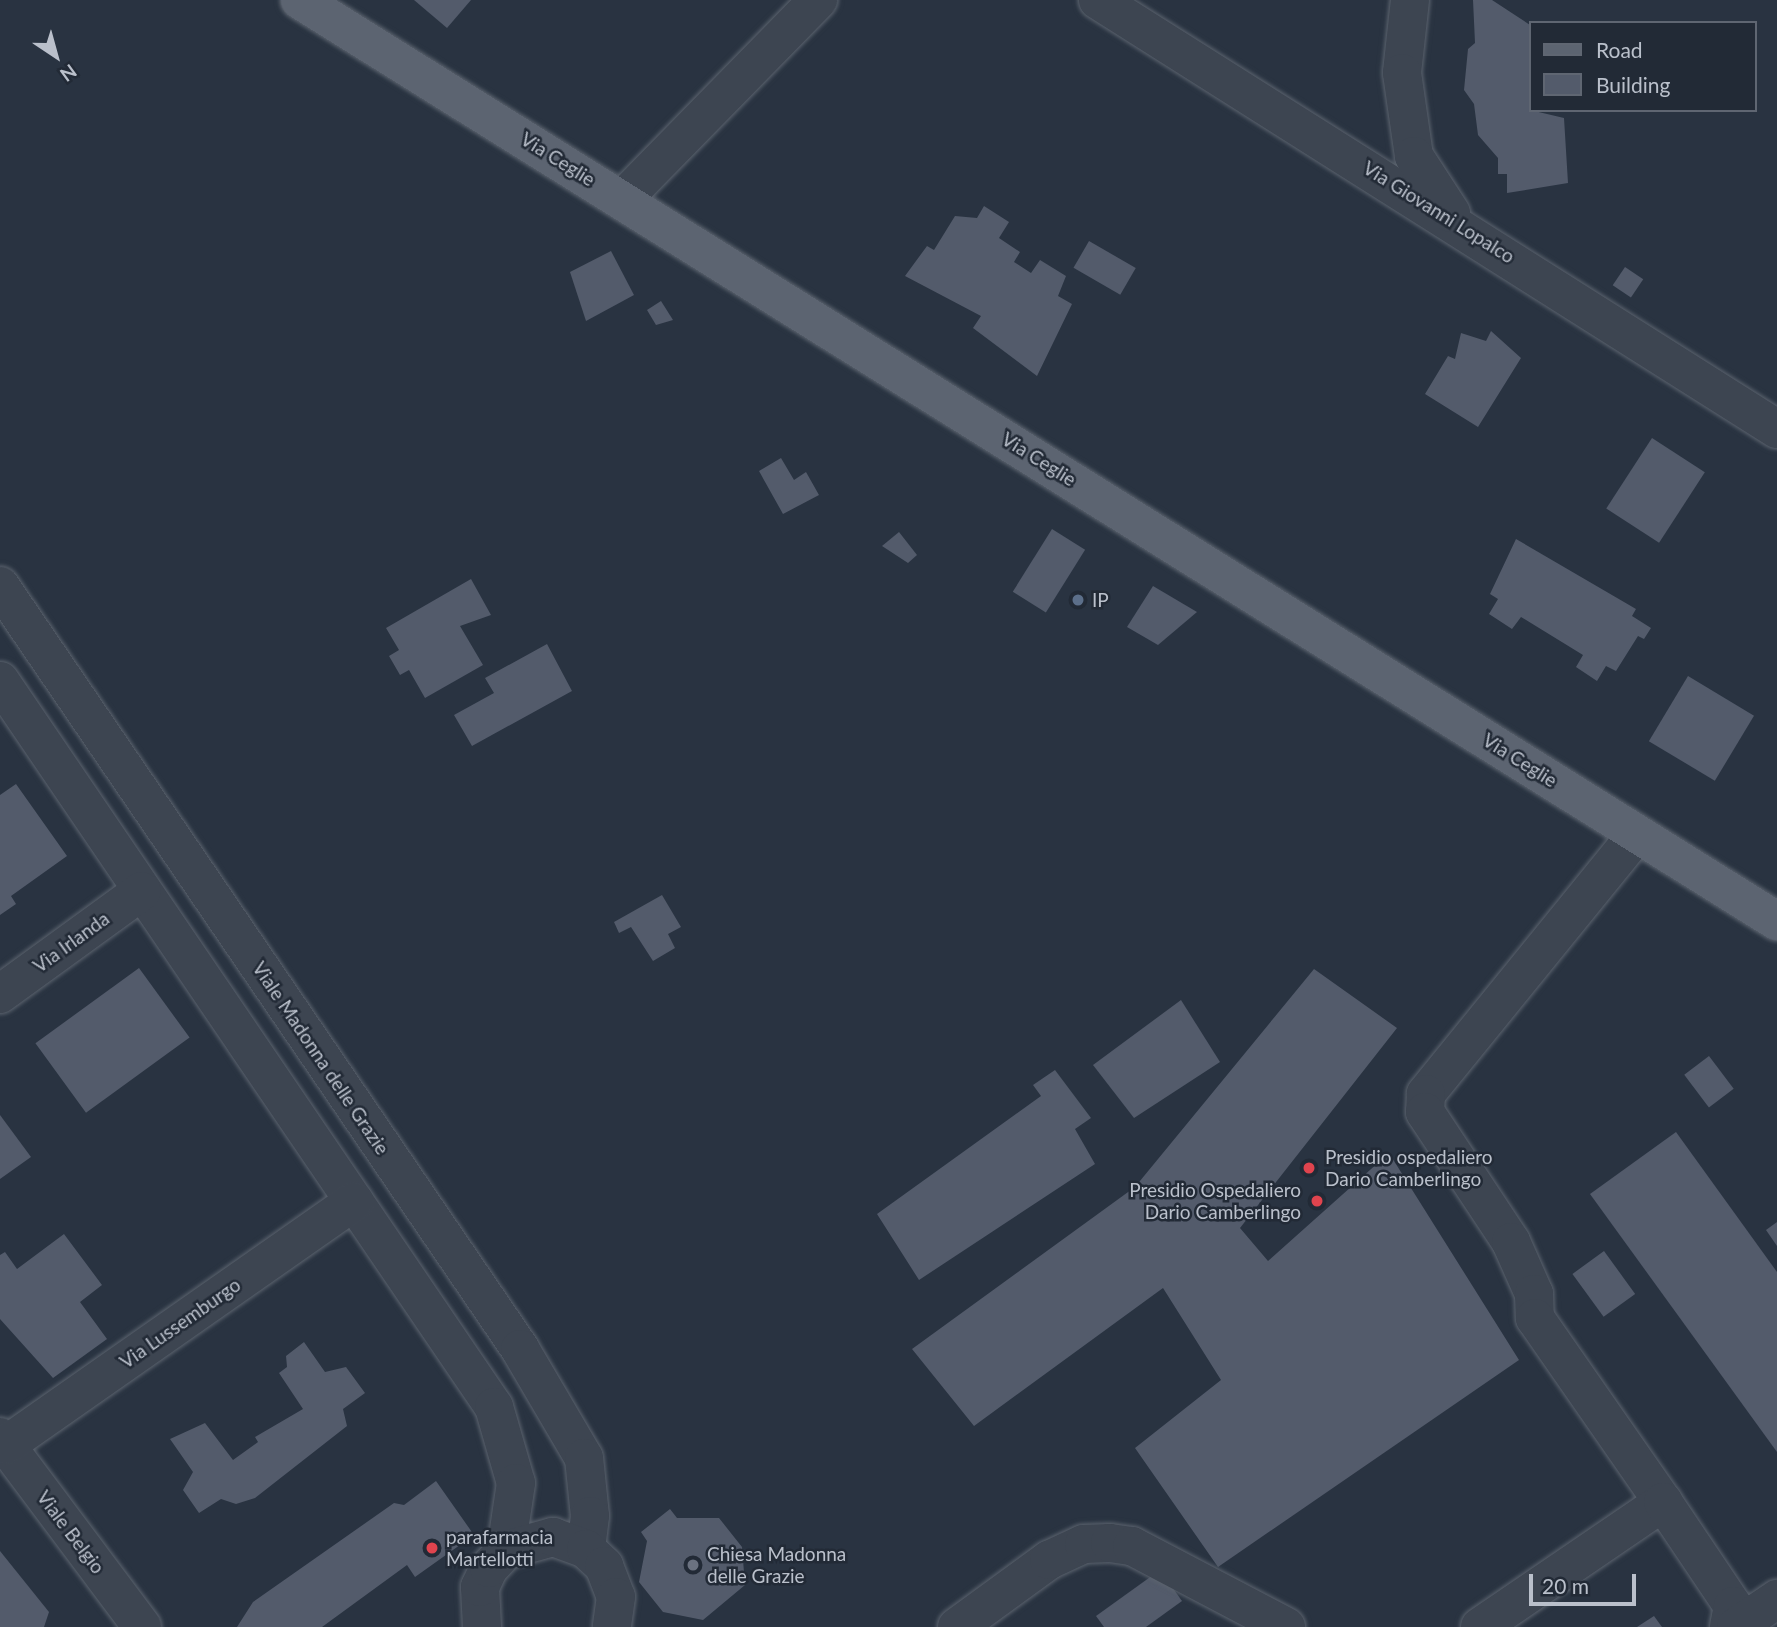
<!DOCTYPE html>
<html>
<head>
<meta charset="utf-8">
<style>
	body { margin:0 }
	#map { position:relative; width:1777px; height:1627px; overflow:hidden; background:#293341; font-family:Lato,sans-serif }
	div>[style] { position:absolute }
	[style*='--x'] { left:calc(var(--x)*1px); top:calc(var(--y)*1px); width:calc(var(--w)*1px); rotate:calc(var(--a)*1deg) }
	.building>* { inset:0; background:#535b6b; transform-origin:0 0 }
	.roads { filter:drop-shadow(0 0 2px #5b636e) drop-shadow(0 0 2px #5b636e) }
	.minor>* { height:38px; margin:-19px; padding:0 19px; transform-origin:19px; border-radius:19px; background:#3d4551 }
	.major>* { height:38px; margin:-19px; padding:0 19px; transform-origin:19px; border-radius:19px; background:#5c6471 }
	.dots>* { width:19px; height:19px; translate:-50% -50%; box-sizing:border-box; border:4px solid #222a36; border-radius:50% }
	span { translate:-50% -50%; white-space:nowrap; text-align:center; line-height:1.15; -webkit-text-stroke:5px #222a36; paint-order:stroke }
	.street-label { font-size:19px; color:#bac0cb }
	.poi-label { font-size:19px; color:#bac0cb }
	.left { translate:0 -50%; text-align:left }
	.right { translate:-100% -50%; text-align:right }
	.legend { position:absolute; left:1529px; top:21px; width:228px; height:91px; box-sizing:border-box; background:#222a36; border:2px solid #5f6672; margin:0; padding:9px 12px; list-style:none; font-size:21px; color:#bac0cb }
	.legend li { display:flex; align-items:center; gap:14px; height:35px }
	.legend b { width:35px; border:2px solid #5f6672 }
	.north { position:absolute; left:21px; top:21px; width:70px; height:70px; -webkit-text-stroke:5px #222a36; paint-order:stroke; rotate:144deg; font-size:19px; font-weight:700; line-height:28px; text-align:center; color:#bac0cb }
	.north::after { content:''; display:block; margin:auto; width:24px; height:32px; background:#bac0cb; clip-path:polygon(50% 0,100% 100%,50% 72%,0 100%) }
	.scale { position:absolute; left:1529px; top:1574px; width:107px; height:32px; box-sizing:border-box; border:4px solid #bac0cb; border-top:0; padding-left:9px; font-size:21px; line-height:24px; white-space:nowrap; color:#bac0cb; -webkit-text-stroke:5px #222a36; paint-order:stroke }
</style>
</head>
<body>
<div id="map">
	<div class="building">
		<i style="clip-path:polygon(414px 0,471px 0,447px 28px)"></i>
		<i style="clip-path:polygon(1473px 0,1492px 0,1530px 25px,1530px 110px,1564px 118px,1568px 183px,1507px 193px,1507px 174px,1498px 174px,1498px 158px,1478px 135px,1474px 104px,1464px 90px,1468px 49px,1475px 43px)"></i>
		<i style="clip-path:polygon(984px 206px,1009px 222px,999px 238px,1020px 252px,1014px 262px,1031px 273px,1040px 260px,1066px 276px,1058px 296px,1072px 304px,1037px 376px,973px 328px,981px 316px,905px 276px,927px 246px,934px 250px,955px 216px,977px 218px)"></i>
		<i style="left:1089px;top:241px;width:54px;height:31px;rotate:30deg"></i>
		<i style="clip-path:polygon(611px 251px,634px 295px,586px 321px,570px 272px)"></i>
		<i style="left:1625px;top:267px;width:22px;height:22px;rotate:34deg"></i>
		<i style="clip-path:polygon(661px 301px,673px 320px,656px 325px,647px 310px)"></i>
		<i style="clip-path:polygon(1491px 331px,1521px 358px,1478px 427px,1425px 394px,1448px 356px,1455px 359px,1461px 333px,1486px 341px)"></i>
		<i style="left:1652px;top:438px;width:63px;height:84px;rotate:33deg"></i>
		<i style="clip-path:polygon(781px 458px,794px 480px,806px 472px,819px 495px,783px 514px,759px 471px)"></i>
		<i style="left:1052px;top:529px;width:39px;height:74px;rotate:32deg"></i>
		<i style="clip-path:polygon(899px 532px,917px 555px,908px 563px,882px 546px)"></i>
		<i style="clip-path:polygon(1516px 539px,1636px 609px,1632px 616px,1651px 628px,1644px 639px,1638px 636px,1616px 671px,1606px 666px,1597px 681px,1576px 667px,1583px 655px,1521px 617px,1512px 629px,1489px 614px,1498px 599px,1490px 594px)"></i>
		<i style="clip-path:polygon(471px 579px,491px 615px,460px 626px,483px 665px,425px 698px,409px 670px,400px 675px,389px 656px,399px 650px,386px 628px)"></i>
		<i style="clip-path:polygon(1153px 586px,1197px 612px,1158px 645px,1127px 627px)"></i>
		<i style="clip-path:polygon(547px 644px,572px 691px,472px 746px,454px 715px,494px 693px,485px 678px)"></i>
		<i style="left:1688px;top:676px;width:77px;height:76px;rotate:31deg"></i>
		<i style="clip-path:polygon(16px 784px,67px 856px,11px 896px,16px 904px,0 915px,0 795px)"></i>
		<i style="clip-path:polygon(662px 895px,681px 927px,668px 934px,675px 948px,653px 961px,631px 927px,619px 933px,614px 922px)"></i>
		<i style="left:139px;top:968px;width:86px;height:128px;rotate:54deg"></i>
		<i style="clip-path:polygon(1314px 969px,1397px 1028px,1240px 1228px,1268px 1261px,1389px 1153px,1519px 1360px,1218px 1567px,1135px 1448px,1221px 1380px,1163px 1288px,974px 1426px,912px 1349px,1135px 1187px)"></i>
		<i style="clip-path:polygon(1181px 1000px,1220px 1062px,1134px 1118px,1093px 1065px)"></i>
		<i style="left:1709px;top:1056px;width:41px;height:31px;rotate:53deg"></i>
		<i style="clip-path:polygon(1055px 1070px,1091px 1118px,1075px 1129px,1095px 1164px,919px 1280px,877px 1214px,1041px 1096px,1033px 1085px)"></i>
		<i style="clip-path:polygon(0 1115px,31px 1157px,0 1179px)"></i>
		<i style="clip-path:polygon(1676px 1132px,1777px 1272px,1777px 1452px,1590px 1194px)"></i>
		<i style="clip-path:polygon(1777px 1222px,1777px 1246px,1766px 1230px)"></i>
		<i style="clip-path:polygon(64px 1234px,102px 1285px,80px 1302px,107px 1339px,53px 1378px,0 1319px,0 1255px,5px 1252px,17px 1269px)"></i>
		<i style="left:1604px;top:1251px;width:53px;height:39px;rotate:54deg"></i>
		<i style="clip-path:polygon(304px 1342px,325px 1372px,346px 1367px,365px 1393px,343px 1409px,347px 1426px,255px 1498px,236px 1504px,221px 1499px,199px 1513px,183px 1490px,193px 1472px,170px 1439px,205px 1423px,233px 1460px,258px 1442px,255px 1437px,303px 1409px,279px 1373px,287px 1367px,286px 1356px)"></i>
		<i style="clip-path:polygon(436px 1481px,474px 1535px,415px 1577px,407px 1565px,322px 1627px,237px 1627px,253px 1602px,394px 1503px,404px 1505px)"></i>
		<i style="clip-path:polygon(670px 1509px,677px 1518px,719px 1518px,742px 1547px,745px 1585px,703px 1620px,663px 1612px,639px 1582px,647px 1541px,641px 1532px)"></i>
		<i style="clip-path:polygon(0 1551px,49px 1612px,44px 1627px,0 1627px)"></i>
		<i style="clip-path:polygon(1160px 1570px,1182px 1601px,1146px 1627px,1104px 1627px,1096px 1616px)"></i>
		<i style="clip-path:polygon(1654px 1616px,1662px 1627px,1637px 1627px)"></i>
	</div>
	<div class="roads">
		<div class="minor">
			<i style="--x:1098;--y:0;--w:803;--a:32.29"></i>
			<i style="--x:1410;--y:0;--w:73;--a:96.3"></i>
			<i style="--x:1402;--y:73;--w:84;--a:81.8"></i>
			<i style="--x:1414;--y:156;--w:68;--a:57"></i>
			<i style="--x:623;--y:199;--w:279;--a:-45.6"></i>
			<i style="--x:0;--y:586;--w:923;--a:55.72"></i>
			<i style="--x:520;--y:1349;--w:126;--a:59.6"></i>
			<i style="--x:584;--y:1458;--w:58;--a:84.1"></i>
			<i style="--x:590;--y:1516;--w:33;--a:97"></i>
			<i style="--x:0;--y:681;--w:878;--a:55.77"></i>
			<i style="--x:494;--y:1407;--w:79;--a:73.9"></i>
			<i style="--x:516;--y:1483;--w:68;--a:98.5"></i>
			<i style="--x:1637;--y:834;--w:335;--a:129.1"></i>
			<i style="--x:1426;--y:1094;--w:18;--a:93"></i>
			<i style="--x:1425;--y:1112;--w:156;--a:56.5"></i>
			<i style="--x:1511;--y:1242;--w:57;--a:66.1"></i>
			<i style="--x:1534;--y:1294;--w:24;--a:88"></i>
			<i style="--x:1535;--y:1318;--w:224;--a:55.2"></i>
			<i style="--x:0;--y:994;--w:175;--a:-36"></i>
			<i style="--x:0;--y:1437;--w:237;--a:53.2"></i>
			<i style="--x:6;--y:1445;--w:425;--a:-35"></i>
			<i style="--x:482;--y:1627;--w:40;--a:-92.9"></i>
			<i style="--x:480;--y:1587;--w:21;--a:-65"></i>
			<i style="--x:489;--y:1568;--w:25;--a:-47"></i>
			<i style="--x:506;--y:1550;--w:49;--a:-15.5"></i>
			<i style="--x:553;--y:1537;--w:35;--a:20"></i>
			<i style="--x:586;--y:1549;--w:25;--a:43"></i>
			<i style="--x:604;--y:1566;--w:33;--a:69"></i>
			<i style="--x:616;--y:1597;--w:30;--a:98"></i>
			<i style="--x:957;--y:1627;--w:114;--a:-36.1"></i>
			<i style="--x:1049;--y:1560;--w:38;--a:-25"></i>
			<i style="--x:1084;--y:1544;--w:26;--a:-2"></i>
			<i style="--x:1110;--y:1543;--w:22;--a:8"></i>
			<i style="--x:1132;--y:1546;--w:174;--a:27.7"></i>
			<i style="--x:1480;--y:1627;--w:222;--a:-34.3"></i>
			<i style="--x:1663;--y:1502;--w:125;--a:56.1"></i>
			<i style="--x:1733;--y:1606;--w:21;--a:101"></i>
			<i style="--x:1736;--y:1627;--w:50;--a:-34.3"></i>
		</div>
		<div class="major">
			<i style="--x:300;--y:0;--w:1741;--a:31.95"></i>
		</div>
	</div>
	<div class="dots">
		<i style="left:1078px;top:600px;background:#5c6f8a"></i>
		<i style="left:1309px;top:1168px;background:#e0444e"></i>
		<i style="left:1317px;top:1201px;background:#e0444e"></i>
		<i style="left:432px;top:1548px;background:#e0444e"></i>
		<i style="left:693px;top:1565px;background:#6b7280"></i>
	</div>
	<div class="street-label">
		<span style="left:558px;top:159px;rotate:32deg">Via Ceglie</span>
		<span style="left:1439px;top:212px;rotate:32deg">Via Giovanni Lopalco</span>
		<span style="left:1039px;top:459px;rotate:32deg">Via Ceglie</span>
		<span style="left:1520px;top:760px;rotate:32deg">Via Ceglie</span>
		<span style="left:71px;top:942px;rotate:-36deg">Via Irlanda</span>
		<span style="left:321px;top:1058px;rotate:56deg">Viale Madonna delle Grazie</span>
		<span style="left:180px;top:1323px;rotate:-35deg">Via Lussemburgo</span>
		<span style="left:71px;top:1532px;rotate:53deg">Viale Belgio</span>
	</div>
	<div class="poi-label">
		<span class="left" style="left:1092px;top:600px">IP</span>
		<span class="left" style="left:1325px;top:1168px">Presidio ospedaliero<br>Dario Camberlingo</span>
		<span class="right" style="left:1301px;top:1201px">Presidio Ospedaliero<br>Dario Camberlingo</span>
		<span class="left" style="left:446px;top:1548px">parafarmacia<br>Martellotti</span>
		<span class="left" style="left:707px;top:1565px">Chiesa Madonna<br>delle Grazie</span>
	</div>
	<ul class="legend">
	<li><b style="height:9px;background:#5c6471"></b>Road</li>
	<li><b style="height:19px;background:#535b6b"></b>Building</li>
	</ul>
	<div class="north">N</div>
	<div class="scale">20 m</div>
</div>
</body>
</html>
